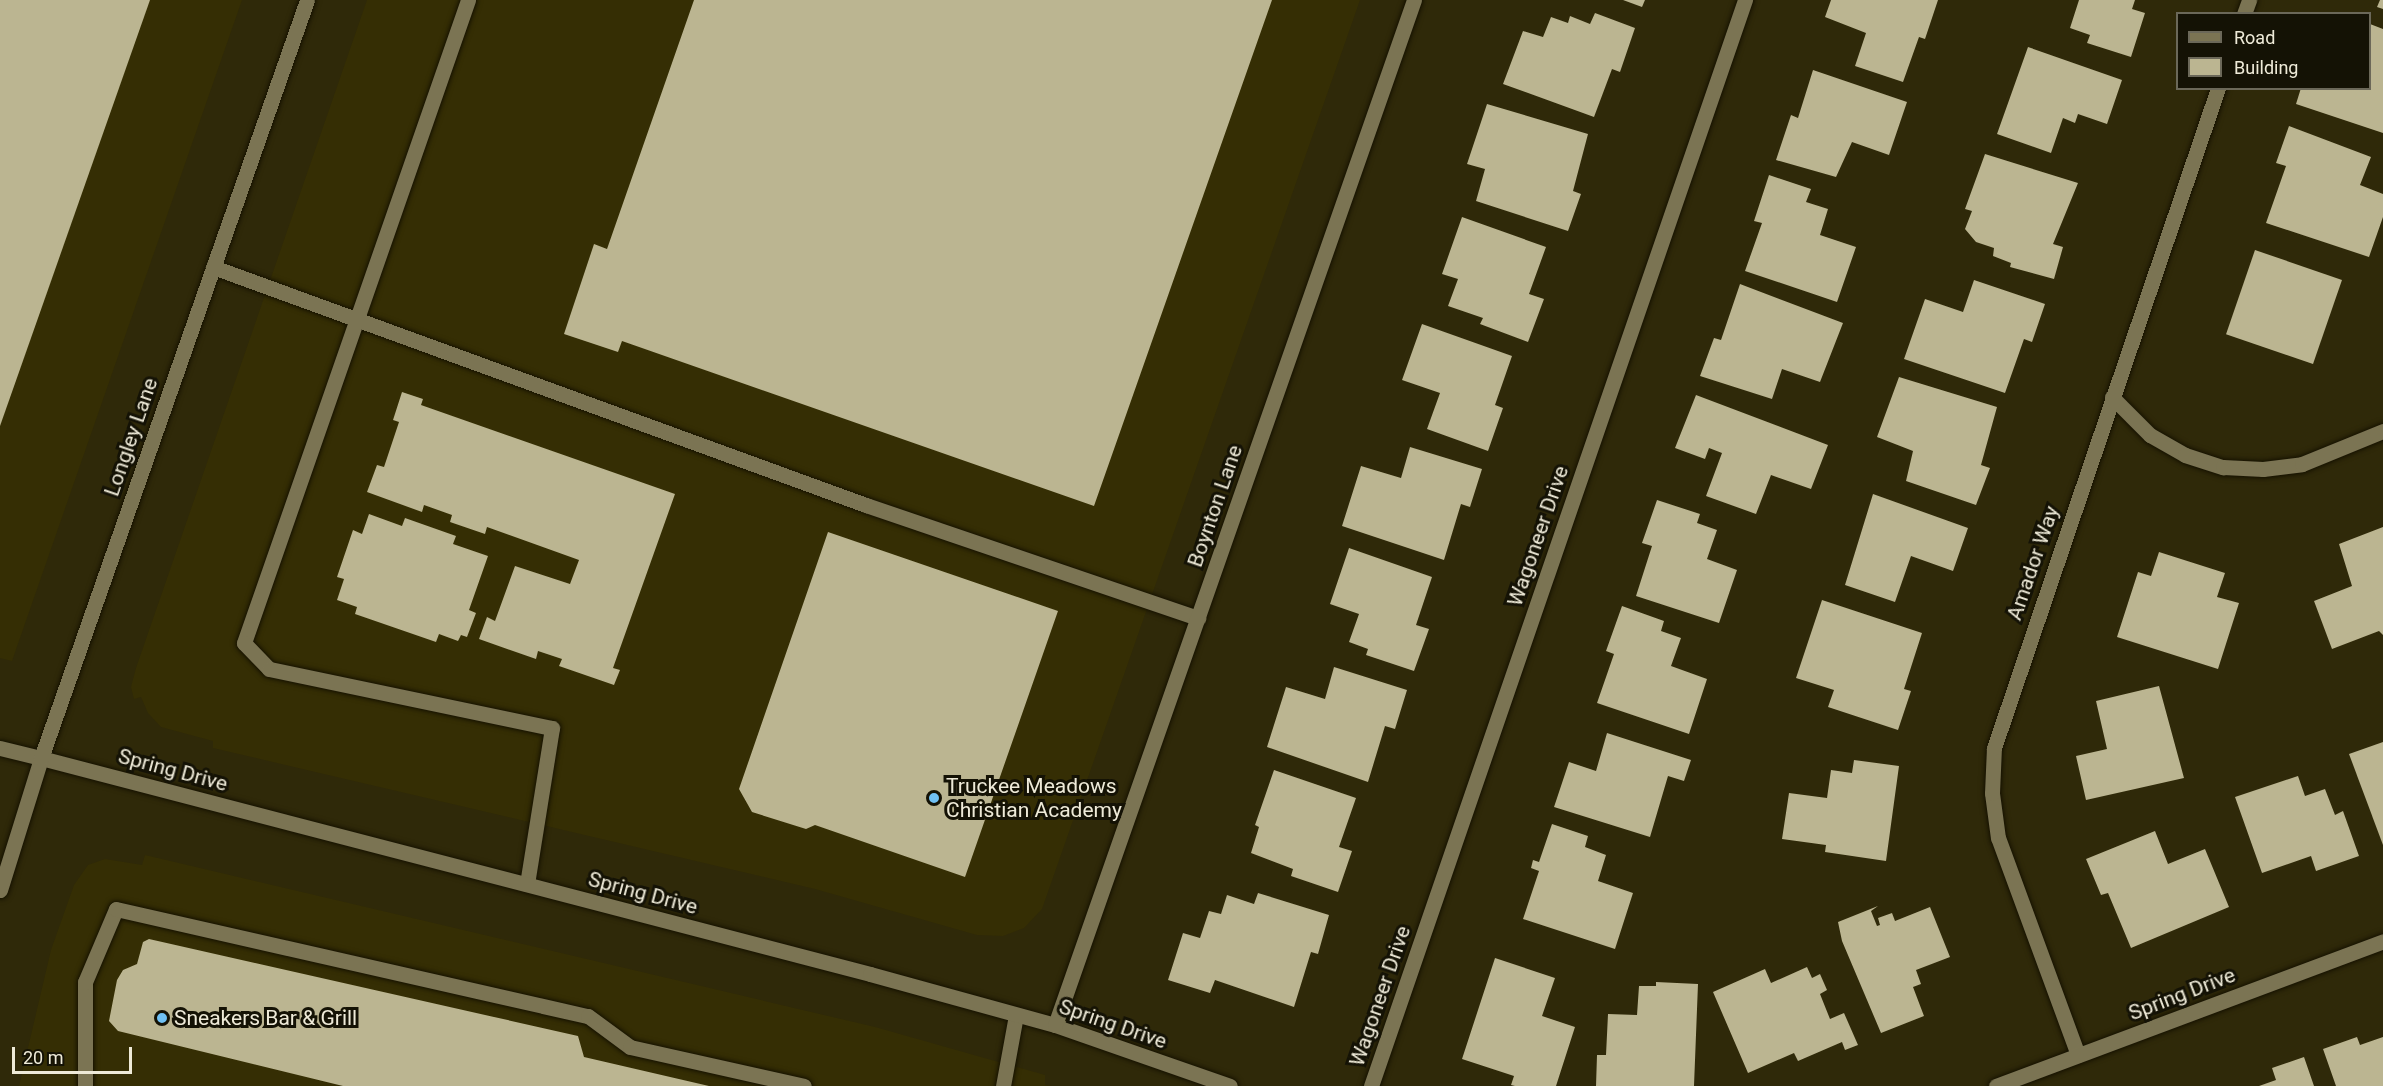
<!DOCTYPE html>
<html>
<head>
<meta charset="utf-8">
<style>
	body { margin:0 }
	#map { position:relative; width:2383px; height:1086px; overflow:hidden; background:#2f2909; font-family:Roboto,sans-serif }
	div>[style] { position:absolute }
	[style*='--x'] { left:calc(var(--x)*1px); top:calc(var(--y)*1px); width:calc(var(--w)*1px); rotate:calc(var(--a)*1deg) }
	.built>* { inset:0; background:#352e04 }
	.building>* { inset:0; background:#bbb591; transform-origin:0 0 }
	.roads { filter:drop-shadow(0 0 2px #161200) drop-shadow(0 0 2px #161200) }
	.lane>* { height:15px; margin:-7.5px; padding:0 7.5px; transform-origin:7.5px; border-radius:7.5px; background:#7b7453 }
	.street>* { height:15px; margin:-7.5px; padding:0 7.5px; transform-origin:7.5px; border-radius:7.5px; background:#7b7453 }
	.secondary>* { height:15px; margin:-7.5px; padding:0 7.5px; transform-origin:7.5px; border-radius:7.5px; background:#7b7453 }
	.dots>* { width:16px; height:16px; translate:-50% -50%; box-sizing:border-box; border:3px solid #141205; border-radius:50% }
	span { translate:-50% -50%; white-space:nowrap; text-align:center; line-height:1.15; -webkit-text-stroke:6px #141205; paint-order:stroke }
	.street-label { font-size:21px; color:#eeead8 }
	.poi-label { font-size:21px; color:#eeead8 }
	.left { translate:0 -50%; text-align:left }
	.legend { position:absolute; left:2176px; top:12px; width:195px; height:78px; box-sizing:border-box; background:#141205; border:2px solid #6b6859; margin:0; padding:8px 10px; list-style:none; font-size:18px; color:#eeead8 }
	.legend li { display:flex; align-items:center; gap:12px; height:30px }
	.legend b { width:30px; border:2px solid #6b6859 }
	.scale { position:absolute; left:12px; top:1047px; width:120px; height:27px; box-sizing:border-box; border:3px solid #eeead8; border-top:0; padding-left:8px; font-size:18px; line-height:21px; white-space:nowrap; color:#eeead8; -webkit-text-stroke:4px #141205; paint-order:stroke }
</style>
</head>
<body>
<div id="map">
	<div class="built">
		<i style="clip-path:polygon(0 0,242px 0,12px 661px,0 658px)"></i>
		<i style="clip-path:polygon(367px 0,1360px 0,1042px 909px,1024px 928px,1003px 936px,977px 935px,815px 889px,213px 748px,213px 741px,161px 727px,148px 713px,141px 697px,134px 699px,131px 687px,136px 668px)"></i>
		<i style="clip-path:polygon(145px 855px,875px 1027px,1045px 1075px,1045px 1085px,1052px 1086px,19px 1086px,51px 950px,74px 885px,88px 865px,105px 859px,142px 865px)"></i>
	</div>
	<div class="building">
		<i style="clip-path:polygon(0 0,150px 0,0 426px)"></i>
		<i style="clip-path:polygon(694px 0,1272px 0,1094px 506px,622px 341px,618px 352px,564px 334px,594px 244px,607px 249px)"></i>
		<i style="clip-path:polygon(1623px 0,1645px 0,1642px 7px)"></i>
		<i style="clip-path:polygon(1831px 0,1938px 0,1925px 39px,1919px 37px,1903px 82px,1855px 66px,1866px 33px,1825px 17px)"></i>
		<i style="clip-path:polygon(2079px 0,2135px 0,2132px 9px,2145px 13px,2131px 57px,2087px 43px,2090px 35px,2070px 28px)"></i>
		<i style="clip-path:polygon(2380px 0,2383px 0,2383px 9px,2377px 7px)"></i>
		<i style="clip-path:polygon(1595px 13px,1635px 28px,1620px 72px,1612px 69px,1594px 117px,1503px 84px,1523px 31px,1543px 37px,1551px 17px,1568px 23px,1570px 16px,1590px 24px)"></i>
		<i style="clip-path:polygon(2370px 24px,2383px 29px,2383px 133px,2296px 104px,2301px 88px,2370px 88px)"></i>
		<i style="clip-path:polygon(2028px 47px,2122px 80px,2107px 124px,2078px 114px,2075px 123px,2063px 118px,2051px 153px,1997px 134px)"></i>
		<i style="clip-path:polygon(1813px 70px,1907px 102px,1889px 155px,1852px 142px,1836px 177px,1776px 160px,1791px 115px,1798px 118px)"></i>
		<i style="clip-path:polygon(1487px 104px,1588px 134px,1573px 191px,1581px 194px,1568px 231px,1476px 201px,1485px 169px,1467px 164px)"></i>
		<i style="clip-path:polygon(2289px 126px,2371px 157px,2360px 185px,2383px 194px,2383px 217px,2369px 257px,2266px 223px,2286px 166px,2276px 163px)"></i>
		<i style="clip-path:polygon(1985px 154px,2078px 183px,2053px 244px,2063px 247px,2054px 279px,2010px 267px,2011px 263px,1993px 256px,1994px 248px,1976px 242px,1965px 229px,1972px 211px,1965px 209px)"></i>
		<i style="clip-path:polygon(1769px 175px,1811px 189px,1806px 202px,1828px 209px,1820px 235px,1856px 247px,1837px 302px,1745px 271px,1762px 223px,1754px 221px)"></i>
		<i style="clip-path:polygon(1462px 217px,1546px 247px,1529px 294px,1544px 299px,1528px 342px,1480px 324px,1483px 318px,1448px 306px,1458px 279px,1442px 274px)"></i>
		<i style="left:2255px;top:250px;width:92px;height:89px;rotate:19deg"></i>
		<i style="clip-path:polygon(1974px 280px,2045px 304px,2032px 342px,2024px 339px,2005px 393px,1904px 359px,1925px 299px,1963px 312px)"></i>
		<i style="clip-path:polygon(1740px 284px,1843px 323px,1820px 382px,1782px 369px,1772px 399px,1700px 376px,1714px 338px,1721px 340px)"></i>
		<i style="clip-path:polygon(1422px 324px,1512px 356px,1495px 405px,1503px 408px,1488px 451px,1427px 429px,1440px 393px,1402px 380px)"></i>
		<i style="clip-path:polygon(1899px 377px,1997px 407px,1981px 465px,1990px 468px,1976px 505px,1906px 481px,1913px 451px,1877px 437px)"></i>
		<i style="clip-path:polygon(402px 392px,423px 399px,421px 405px,675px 494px,613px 668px,620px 670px,614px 685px,559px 666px,562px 659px,538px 651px,536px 659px,479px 639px,487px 617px,495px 621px,515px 566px,570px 584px,579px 560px,487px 527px,485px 534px,450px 522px,452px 515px,424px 505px,422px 512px,367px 492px,377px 465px,384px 467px,399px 422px,393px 420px)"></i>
		<i style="clip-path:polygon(1696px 395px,1828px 445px,1811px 489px,1771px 475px,1756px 514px,1706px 496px,1722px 453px,1709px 448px,1705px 459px,1675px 448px)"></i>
		<i style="clip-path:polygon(1410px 447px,1482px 469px,1470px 507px,1461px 504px,1444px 560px,1342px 526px,1361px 466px,1401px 478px)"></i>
		<i style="clip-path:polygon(1873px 494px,1968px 528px,1953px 571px,1911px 556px,1895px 602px,1845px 585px)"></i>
		<i style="clip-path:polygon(1657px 500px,1700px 514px,1697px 523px,1717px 530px,1707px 559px,1737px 570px,1719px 623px,1636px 596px,1652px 546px,1642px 543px)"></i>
		<i style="clip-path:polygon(369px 514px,402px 526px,405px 518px,456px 536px,453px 544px,488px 556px,469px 610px,476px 613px,467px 637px,461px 635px,458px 641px,439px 634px,436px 642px,355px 614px,357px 607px,337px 600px,344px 579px,337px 577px,353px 530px,362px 534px)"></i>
		<i style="clip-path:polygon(2383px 527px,2383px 635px,2379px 631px,2332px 649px,2314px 601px,2352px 586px,2339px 544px)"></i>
		<i style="clip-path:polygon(828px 532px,1058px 611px,965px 877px,815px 825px,806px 829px,752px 812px,739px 789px)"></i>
		<i style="clip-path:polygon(1349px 548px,1432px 577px,1416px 625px,1429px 629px,1414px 671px,1366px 655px,1368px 649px,1349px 642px,1359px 614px,1330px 604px)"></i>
		<i style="clip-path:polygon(2159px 552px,2225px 573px,2217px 597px,2239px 603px,2218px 669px,2117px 637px,2138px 572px,2151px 576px)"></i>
		<i style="clip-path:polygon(1822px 600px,1922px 633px,1904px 689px,1911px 691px,1898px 730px,1828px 707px,1834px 690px,1796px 678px)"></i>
		<i style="clip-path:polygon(1622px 606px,1664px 621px,1661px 631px,1681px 638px,1671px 666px,1707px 679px,1689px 734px,1597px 703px,1614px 654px,1606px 651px)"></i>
		<i style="clip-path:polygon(1334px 667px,1407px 690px,1395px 729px,1385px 726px,1368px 782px,1267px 747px,1286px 687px,1325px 699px)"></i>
		<i style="clip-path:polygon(2159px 686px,2184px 778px,2086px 800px,2076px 756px,2107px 749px,2096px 701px)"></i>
		<i style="clip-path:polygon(1607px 733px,1691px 760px,1684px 781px,1668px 776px,1650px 837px,1554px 807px,1569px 762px,1596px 771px)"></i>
		<i style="clip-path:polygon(2383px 742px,2383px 845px,2349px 754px)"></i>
		<i style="clip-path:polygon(1854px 760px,1899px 766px,1886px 861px,1825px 852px,1826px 845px,1782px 839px,1789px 793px,1827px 798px,1831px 770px,1852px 773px)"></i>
		<i style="clip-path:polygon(1274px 770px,1356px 798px,1339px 847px,1352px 851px,1338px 892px,1291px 876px,1293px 869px,1251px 853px,1259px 827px,1255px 825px)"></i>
		<i style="clip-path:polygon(2298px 776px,2305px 796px,2325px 789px,2335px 815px,2343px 811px,2359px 856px,2316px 871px,2311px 856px,2262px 873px,2235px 797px)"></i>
		<i style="clip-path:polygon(1552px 824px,1588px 836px,1585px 847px,1606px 855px,1598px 881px,1633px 893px,1615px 949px,1523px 919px,1539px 871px,1531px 868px,1533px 860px,1539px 862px)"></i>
		<i style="clip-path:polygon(2155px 831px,2168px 864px,2205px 849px,2229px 907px,2131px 948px,2108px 893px,2101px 895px,2086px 859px)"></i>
		<i style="clip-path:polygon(1258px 893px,1329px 915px,1318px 954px,1311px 952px,1294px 1007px,1215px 980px,1210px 993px,1168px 980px,1183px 933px,1200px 938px,1209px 911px,1221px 914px,1227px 895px,1254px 904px)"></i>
		<i style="clip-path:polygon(1878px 906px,1871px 911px,1877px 926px,1880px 925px,1878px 918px,1892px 913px,1895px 921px,1930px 907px,1950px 957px,1916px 970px,1921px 984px,1913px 987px,1924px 1016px,1881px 1033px,1842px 941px,1838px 922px)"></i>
		<i style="clip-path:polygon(149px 939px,578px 1036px,584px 1057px,709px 1086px,343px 1086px,118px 1031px,109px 1021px,117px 980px,123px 970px,137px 964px,143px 942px)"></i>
		<i style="clip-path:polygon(1495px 958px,1555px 978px,1542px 1016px,1575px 1027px,1556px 1086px,1515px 1086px,1511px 1085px,1514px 1076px,1462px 1059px)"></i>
		<i style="clip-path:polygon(1807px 967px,1812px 978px,1820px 974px,1827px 990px,1820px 994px,1830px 1019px,1844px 1013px,1858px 1045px,1845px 1050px,1842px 1042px,1798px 1061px,1794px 1053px,1748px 1073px,1713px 992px,1765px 969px,1771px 983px)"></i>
		<i style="clip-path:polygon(1656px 982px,1698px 984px,1694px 1086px,1596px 1086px,1597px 1055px,1606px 1055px,1608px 1014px,1637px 1015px,1639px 986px,1656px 986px)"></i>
		<i style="clip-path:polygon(2357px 1037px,2360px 1045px,2383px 1037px,2383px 1086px,2336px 1086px,2323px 1049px)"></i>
		<i style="clip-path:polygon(2304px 1057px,2314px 1086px,2259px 1086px,2276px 1080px,2272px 1068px)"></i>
	</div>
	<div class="roads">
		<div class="lane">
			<i style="--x:468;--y:0;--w:681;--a:109.21"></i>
			<i style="--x:244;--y:643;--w:36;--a:46"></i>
			<i style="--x:269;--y:669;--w:289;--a:11.8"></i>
			<i style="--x:552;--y:728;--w:158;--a:99.1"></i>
			<i style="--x:213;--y:267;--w:695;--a:20.03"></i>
			<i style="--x:866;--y:505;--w:351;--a:18.8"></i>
			<i style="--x:85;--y:1086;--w:104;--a:-90"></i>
			<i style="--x:85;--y:982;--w:79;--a:-67"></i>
			<i style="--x:116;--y:909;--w:484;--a:12.8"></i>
			<i style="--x:588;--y:1016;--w:52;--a:36.4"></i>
			<i style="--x:630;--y:1047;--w:178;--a:12.6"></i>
			<i style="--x:1003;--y:1086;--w:72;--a:-79.6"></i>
		</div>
		<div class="street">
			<i style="--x:2244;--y:14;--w:15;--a:-70"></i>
			<i style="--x:2112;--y:397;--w:54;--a:45"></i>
			<i style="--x:2150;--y:435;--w:40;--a:29.7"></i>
			<i style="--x:2185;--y:455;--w:40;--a:18"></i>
			<i style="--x:2223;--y:467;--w:40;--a:2.9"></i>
			<i style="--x:2263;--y:469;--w:39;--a:-7"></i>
			<i style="--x:2302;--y:464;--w:87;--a:-22.2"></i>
			<i style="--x:41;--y:758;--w:857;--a:14.6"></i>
			<i style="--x:870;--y:974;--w:192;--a:15.4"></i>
			<i style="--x:1055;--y:1025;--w:185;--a:19.2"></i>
			<i style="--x:1055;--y:1025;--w:1086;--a:-70.7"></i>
			<i style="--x:2078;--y:1055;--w:231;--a:-110.2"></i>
			<i style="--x:1998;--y:838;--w:45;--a:-97.6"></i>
			<i style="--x:1992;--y:793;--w:45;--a:-87.5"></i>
			<i style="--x:1994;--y:748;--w:697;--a:-71.25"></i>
			<i style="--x:1371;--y:1086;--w:1149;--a:-71"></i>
			<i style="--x:1996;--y:1086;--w:413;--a:-20.5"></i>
		</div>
		<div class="secondary">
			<i style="--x:0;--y:748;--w:42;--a:13.7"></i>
			<i style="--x:0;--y:890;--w:138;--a:-72.7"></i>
			<i style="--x:41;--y:758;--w:803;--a:-70.66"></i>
		</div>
	</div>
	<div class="dots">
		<i style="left:934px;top:798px;background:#70c1f4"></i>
		<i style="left:162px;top:1018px;background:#70c1f4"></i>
	</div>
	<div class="street-label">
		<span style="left:131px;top:437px;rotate:-71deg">Longley Lane</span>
		<span style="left:1215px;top:506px;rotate:-71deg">Boynton Lane</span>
		<span style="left:1538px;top:536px;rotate:-71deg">Wagoneer Drive</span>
		<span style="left:2033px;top:563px;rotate:-71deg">Amador Way</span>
		<span style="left:173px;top:770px;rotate:15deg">Spring Drive</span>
		<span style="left:643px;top:893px;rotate:15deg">Spring Drive</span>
		<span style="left:2182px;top:994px;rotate:-21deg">Spring Drive</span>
		<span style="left:1380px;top:996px;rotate:-71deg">Wagoneer Drive</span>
		<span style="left:1113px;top:1024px;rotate:19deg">Spring Drive</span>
	</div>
	<div class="poi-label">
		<span class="left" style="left:946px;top:798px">Truckee Meadows<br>Christian Academy</span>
		<span class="left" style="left:174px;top:1018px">Sneakers Bar &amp; Grill</span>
	</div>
	<ul class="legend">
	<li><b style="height:8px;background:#7b7453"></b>Road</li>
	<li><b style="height:16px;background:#bbb591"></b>Building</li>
	</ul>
	<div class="scale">20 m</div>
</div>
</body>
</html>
